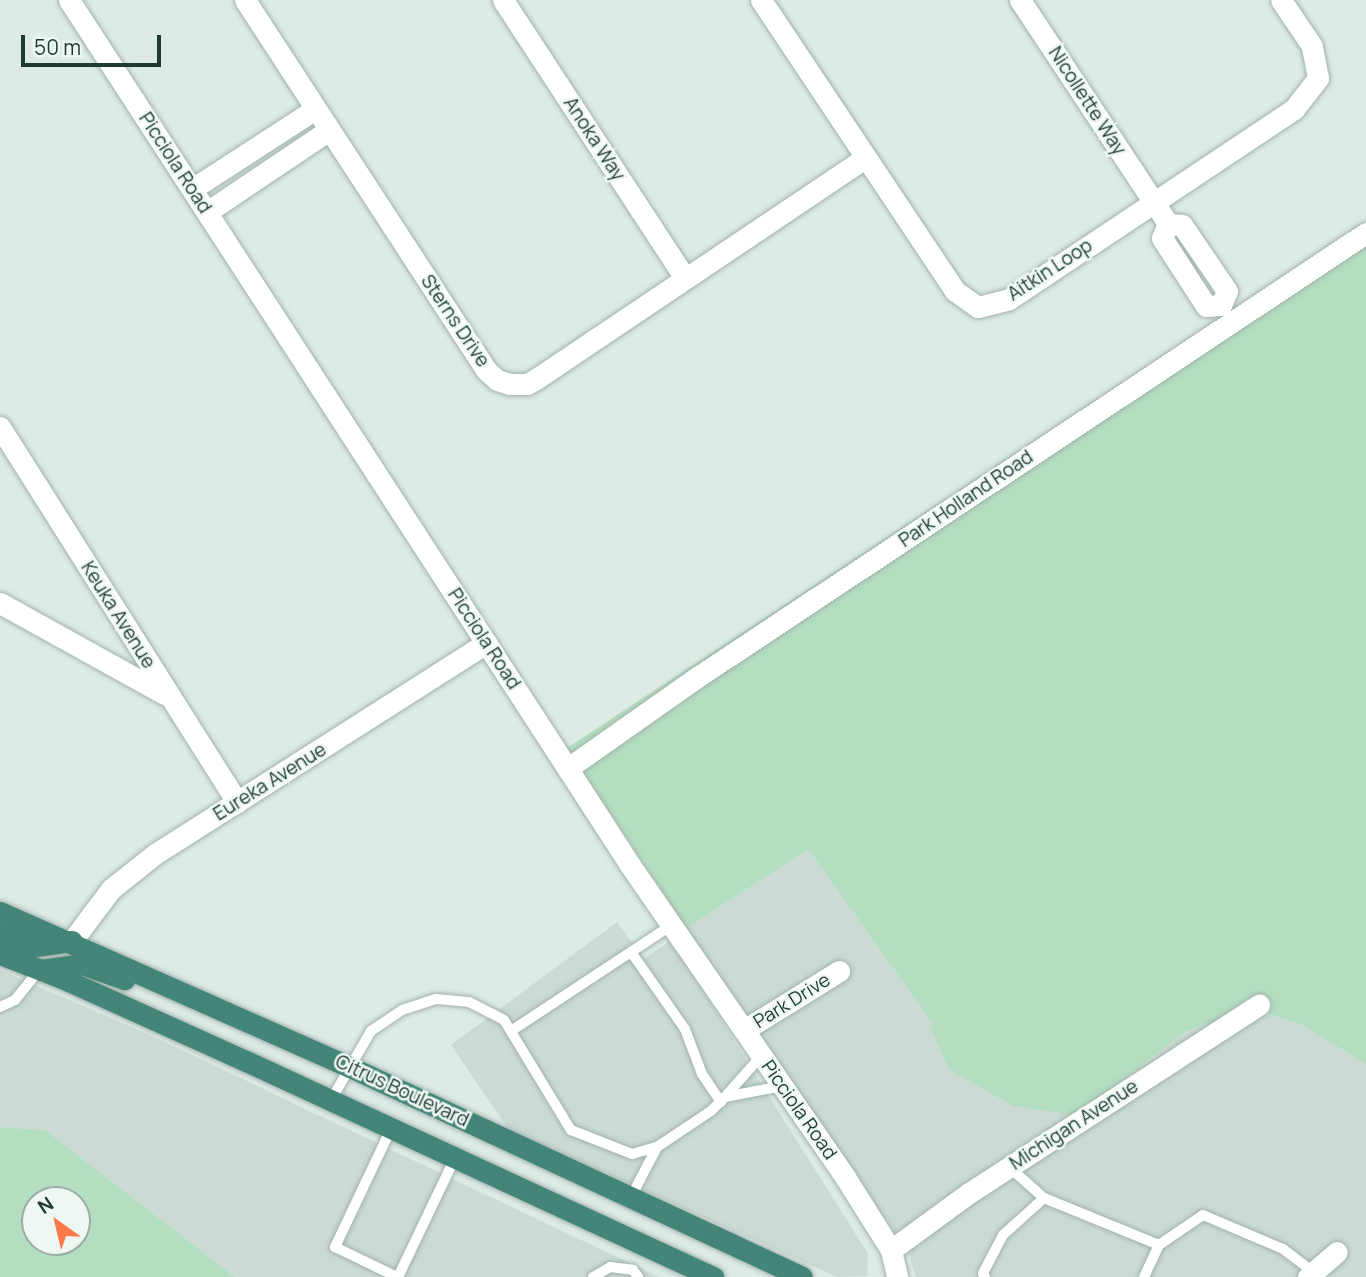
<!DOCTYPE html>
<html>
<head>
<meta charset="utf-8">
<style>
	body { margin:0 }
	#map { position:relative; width:1366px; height:1277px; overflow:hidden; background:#ddeae5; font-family:Manrope,sans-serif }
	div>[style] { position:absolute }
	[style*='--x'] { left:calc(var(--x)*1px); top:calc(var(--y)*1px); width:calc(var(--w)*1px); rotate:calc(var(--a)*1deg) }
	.built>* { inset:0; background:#cbdad4 }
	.green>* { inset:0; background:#b4dec0 }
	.roads { filter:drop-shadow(0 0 2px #a0b2ac) drop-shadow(0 0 2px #a0b2ac) }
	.service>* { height:10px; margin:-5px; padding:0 5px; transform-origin:5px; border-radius:5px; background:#fff }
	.minor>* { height:21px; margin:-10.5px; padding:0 10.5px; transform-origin:10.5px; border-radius:10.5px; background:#fff }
	.tertiary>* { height:21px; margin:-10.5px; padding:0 10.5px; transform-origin:10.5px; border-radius:10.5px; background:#fff }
	.trunk>* { height:21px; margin:-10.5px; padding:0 10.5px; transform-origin:10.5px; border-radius:10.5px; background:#438677 }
	span { translate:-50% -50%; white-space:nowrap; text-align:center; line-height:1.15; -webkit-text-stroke:5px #eef7f2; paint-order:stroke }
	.street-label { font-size:19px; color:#1e3b33 }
	.north { position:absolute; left:21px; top:1186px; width:70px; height:70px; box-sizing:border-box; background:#eef7f2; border:2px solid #9baca6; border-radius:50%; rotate:326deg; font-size:19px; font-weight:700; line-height:28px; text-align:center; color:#1e3b33 }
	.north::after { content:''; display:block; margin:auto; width:24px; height:32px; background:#fc774a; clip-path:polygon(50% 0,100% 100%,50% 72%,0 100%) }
	.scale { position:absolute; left:21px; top:35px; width:140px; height:32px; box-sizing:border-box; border:4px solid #1e3b33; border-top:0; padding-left:9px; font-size:21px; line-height:24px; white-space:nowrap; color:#1e3b33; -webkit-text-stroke:5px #eef7f2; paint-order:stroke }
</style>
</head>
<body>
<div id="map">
	<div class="built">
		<i style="clip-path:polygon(808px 849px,933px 1024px,931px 1029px,1076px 1115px,1186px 1031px,1252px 1009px,1300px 1024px,1366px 1064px,1366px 1277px,916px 1277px,908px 1252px,686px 929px)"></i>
		<i style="clip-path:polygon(617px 922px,644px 959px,671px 940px,868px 1254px,867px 1276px,837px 1277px,509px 1130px,451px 1045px)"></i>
		<i style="clip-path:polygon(0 970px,148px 1034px,659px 1277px,235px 1277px,45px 1130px,0 1127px)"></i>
	</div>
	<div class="green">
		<i style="clip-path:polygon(1366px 222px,1366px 1064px,1300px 1024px,1252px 1009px,1186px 1031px,1076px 1115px,1013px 1106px,949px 1069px,931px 1028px,933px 1024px,808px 849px,686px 929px,567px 748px)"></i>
		<i style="clip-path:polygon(evenodd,0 1127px,45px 1130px,235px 1277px,0 1277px,0 1127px,35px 1200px,77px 1200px,77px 1242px,35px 1242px,35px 1200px)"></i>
	</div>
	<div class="roads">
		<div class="service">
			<i style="--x:631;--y:952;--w:94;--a:55"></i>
			<i style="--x:685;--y:1029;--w:48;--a:69.3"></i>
			<i style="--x:702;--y:1074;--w:34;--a:56"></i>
			<i style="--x:0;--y:1007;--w:17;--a:-25"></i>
			<i style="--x:15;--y:1000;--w:38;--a:-51"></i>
			<i style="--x:511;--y:1031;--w:193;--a:-33.4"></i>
			<i style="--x:761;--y:1056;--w:55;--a:131.3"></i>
			<i style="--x:725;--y:1097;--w:58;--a:-10.9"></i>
			<i style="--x:331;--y:1100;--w:80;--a:-59.9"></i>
			<i style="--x:371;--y:1031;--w:37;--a:-34"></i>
			<i style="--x:402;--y:1010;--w:36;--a:-18"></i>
			<i style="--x:436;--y:999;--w:33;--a:5"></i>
			<i style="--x:469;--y:1002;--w:39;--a:27"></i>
			<i style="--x:504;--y:1020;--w:129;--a:58.7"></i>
			<i style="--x:571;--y:1130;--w:66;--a:21.5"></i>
			<i style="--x:632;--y:1154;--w:26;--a:-16"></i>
			<i style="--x:657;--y:1147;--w:65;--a:-33.7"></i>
			<i style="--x:711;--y:1111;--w:20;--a:-45"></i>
			<i style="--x:391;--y:1129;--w:131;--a:115.4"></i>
			<i style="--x:335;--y:1247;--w:69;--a:25.8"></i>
			<i style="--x:1009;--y:1167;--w:47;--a:41.5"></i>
			<i style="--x:1044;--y:1198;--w:124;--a:22.2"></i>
			<i style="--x:1159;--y:1245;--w:53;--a:-34.3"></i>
			<i style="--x:1203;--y:1215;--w:87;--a:23"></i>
			<i style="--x:1283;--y:1249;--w:38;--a:37"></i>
			<i style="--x:631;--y:1197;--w:56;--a:-62.5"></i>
			<i style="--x:398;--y:1277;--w:132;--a:-64.4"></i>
			<i style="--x:593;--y:1277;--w:20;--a:-30"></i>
			<i style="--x:610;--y:1267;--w:23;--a:7"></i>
			<i style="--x:633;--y:1270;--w:9;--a:54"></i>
			<i style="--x:985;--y:1277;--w:4;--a:-117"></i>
			<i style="--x:983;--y:1273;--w:43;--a:-62.2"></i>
			<i style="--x:1003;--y:1235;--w:55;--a:-42.1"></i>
			<i style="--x:1144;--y:1277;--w:35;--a:-65"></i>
		</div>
		<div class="minor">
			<i style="--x:245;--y:0;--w:442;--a:56.9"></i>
			<i style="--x:486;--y:370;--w:15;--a:42"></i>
			<i style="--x:497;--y:380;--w:14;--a:17"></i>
			<i style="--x:510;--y:384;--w:17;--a:0"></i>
			<i style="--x:527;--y:384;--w:10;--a:-29"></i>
			<i style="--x:536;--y:379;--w:396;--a:-33.9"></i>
			<i style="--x:503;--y:0;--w:332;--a:56.8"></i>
			<i style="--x:761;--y:0;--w:350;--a:56.3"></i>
			<i style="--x:955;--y:291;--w:28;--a:35"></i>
			<i style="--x:978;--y:307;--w:32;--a:-14"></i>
			<i style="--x:1009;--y:299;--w:343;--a:-33.7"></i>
			<i style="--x:1294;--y:109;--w:39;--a:-52"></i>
			<i style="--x:1318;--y:78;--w:33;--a:-101"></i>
			<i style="--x:1312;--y:46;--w:55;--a:-124"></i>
			<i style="--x:1020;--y:0;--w:268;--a:56.5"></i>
			<i style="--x:192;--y:189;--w:147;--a:-33"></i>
			<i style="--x:207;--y:212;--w:147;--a:-33.9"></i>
			<i style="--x:1168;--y:224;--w:14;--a:4"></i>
			<i style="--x:1182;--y:225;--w:80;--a:55.7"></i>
			<i style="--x:1227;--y:291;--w:15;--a:113"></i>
			<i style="--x:1221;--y:305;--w:15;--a:176"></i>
			<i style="--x:1206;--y:306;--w:81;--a:-122.9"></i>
			<i style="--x:1162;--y:238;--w:15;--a:-67"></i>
			<i style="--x:0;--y:427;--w:444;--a:57.7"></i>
			<i style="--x:0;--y:603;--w:188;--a:29"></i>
			<i style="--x:568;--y:768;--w:160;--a:-35.1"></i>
			<i style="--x:699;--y:676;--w:801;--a:-33.59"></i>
			<i style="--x:72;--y:941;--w:65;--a:-53.1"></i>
			<i style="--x:111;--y:889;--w:56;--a:-38.5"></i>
			<i style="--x:155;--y:854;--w:393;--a:-32.5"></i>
			<i style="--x:744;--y:1030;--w:112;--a:-31.8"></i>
			<i style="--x:891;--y:1250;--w:97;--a:-36.2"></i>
			<i style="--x:969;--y:1193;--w:346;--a:-33"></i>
			<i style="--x:1308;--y:1277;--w:38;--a:-41"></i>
		</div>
		<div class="tertiary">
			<i style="--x:69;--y:0;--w:1031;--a:57.03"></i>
			<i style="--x:630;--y:865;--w:379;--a:55.4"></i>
			<i style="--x:845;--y:1177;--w:86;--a:57.8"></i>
			<i style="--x:891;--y:1250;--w:28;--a:77"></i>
		</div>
		<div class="trunk">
			<i style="--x:0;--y:912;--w:383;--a:23.9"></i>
			<i style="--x:350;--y:1067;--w:498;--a:24.9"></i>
			<i style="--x:0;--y:934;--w:38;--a:18"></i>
			<i style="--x:36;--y:946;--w:36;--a:-8"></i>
			<i style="--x:0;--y:954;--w:69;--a:21.3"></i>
			<i style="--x:64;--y:979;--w:200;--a:24.3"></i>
			<i style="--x:246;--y:1061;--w:515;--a:24.82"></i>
			<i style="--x:41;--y:970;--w:41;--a:-8.3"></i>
			<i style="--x:82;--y:964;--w:45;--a:19.7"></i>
		</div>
	</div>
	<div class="street-label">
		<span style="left:1087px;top:101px;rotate:57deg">Nicollette Way</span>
		<span style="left:594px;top:139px;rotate:57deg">Anoka Way</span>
		<span style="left:175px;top:163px;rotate:57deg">Picciola Road</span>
		<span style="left:1050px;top:270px;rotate:-33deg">Aitkin Loop</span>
		<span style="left:455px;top:321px;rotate:56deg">Sterns Drive</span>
		<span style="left:966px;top:499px;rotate:-34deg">Park Holland Road</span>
		<span style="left:118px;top:615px;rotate:58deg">Keuka Avenue</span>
		<span style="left:484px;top:639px;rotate:57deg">Picciola Road</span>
		<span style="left:270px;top:782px;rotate:-32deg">Eureka Avenue</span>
		<span style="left:792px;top:1001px;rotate:-32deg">Park Drive</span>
		<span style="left:402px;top:1091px;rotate:25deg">Citrus Boulevard</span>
		<span style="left:799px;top:1110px;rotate:55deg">Picciola Road</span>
		<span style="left:1074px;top:1125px;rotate:-33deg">Michigan Avenue</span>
	</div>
	<div class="north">N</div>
	<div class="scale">50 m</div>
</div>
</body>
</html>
